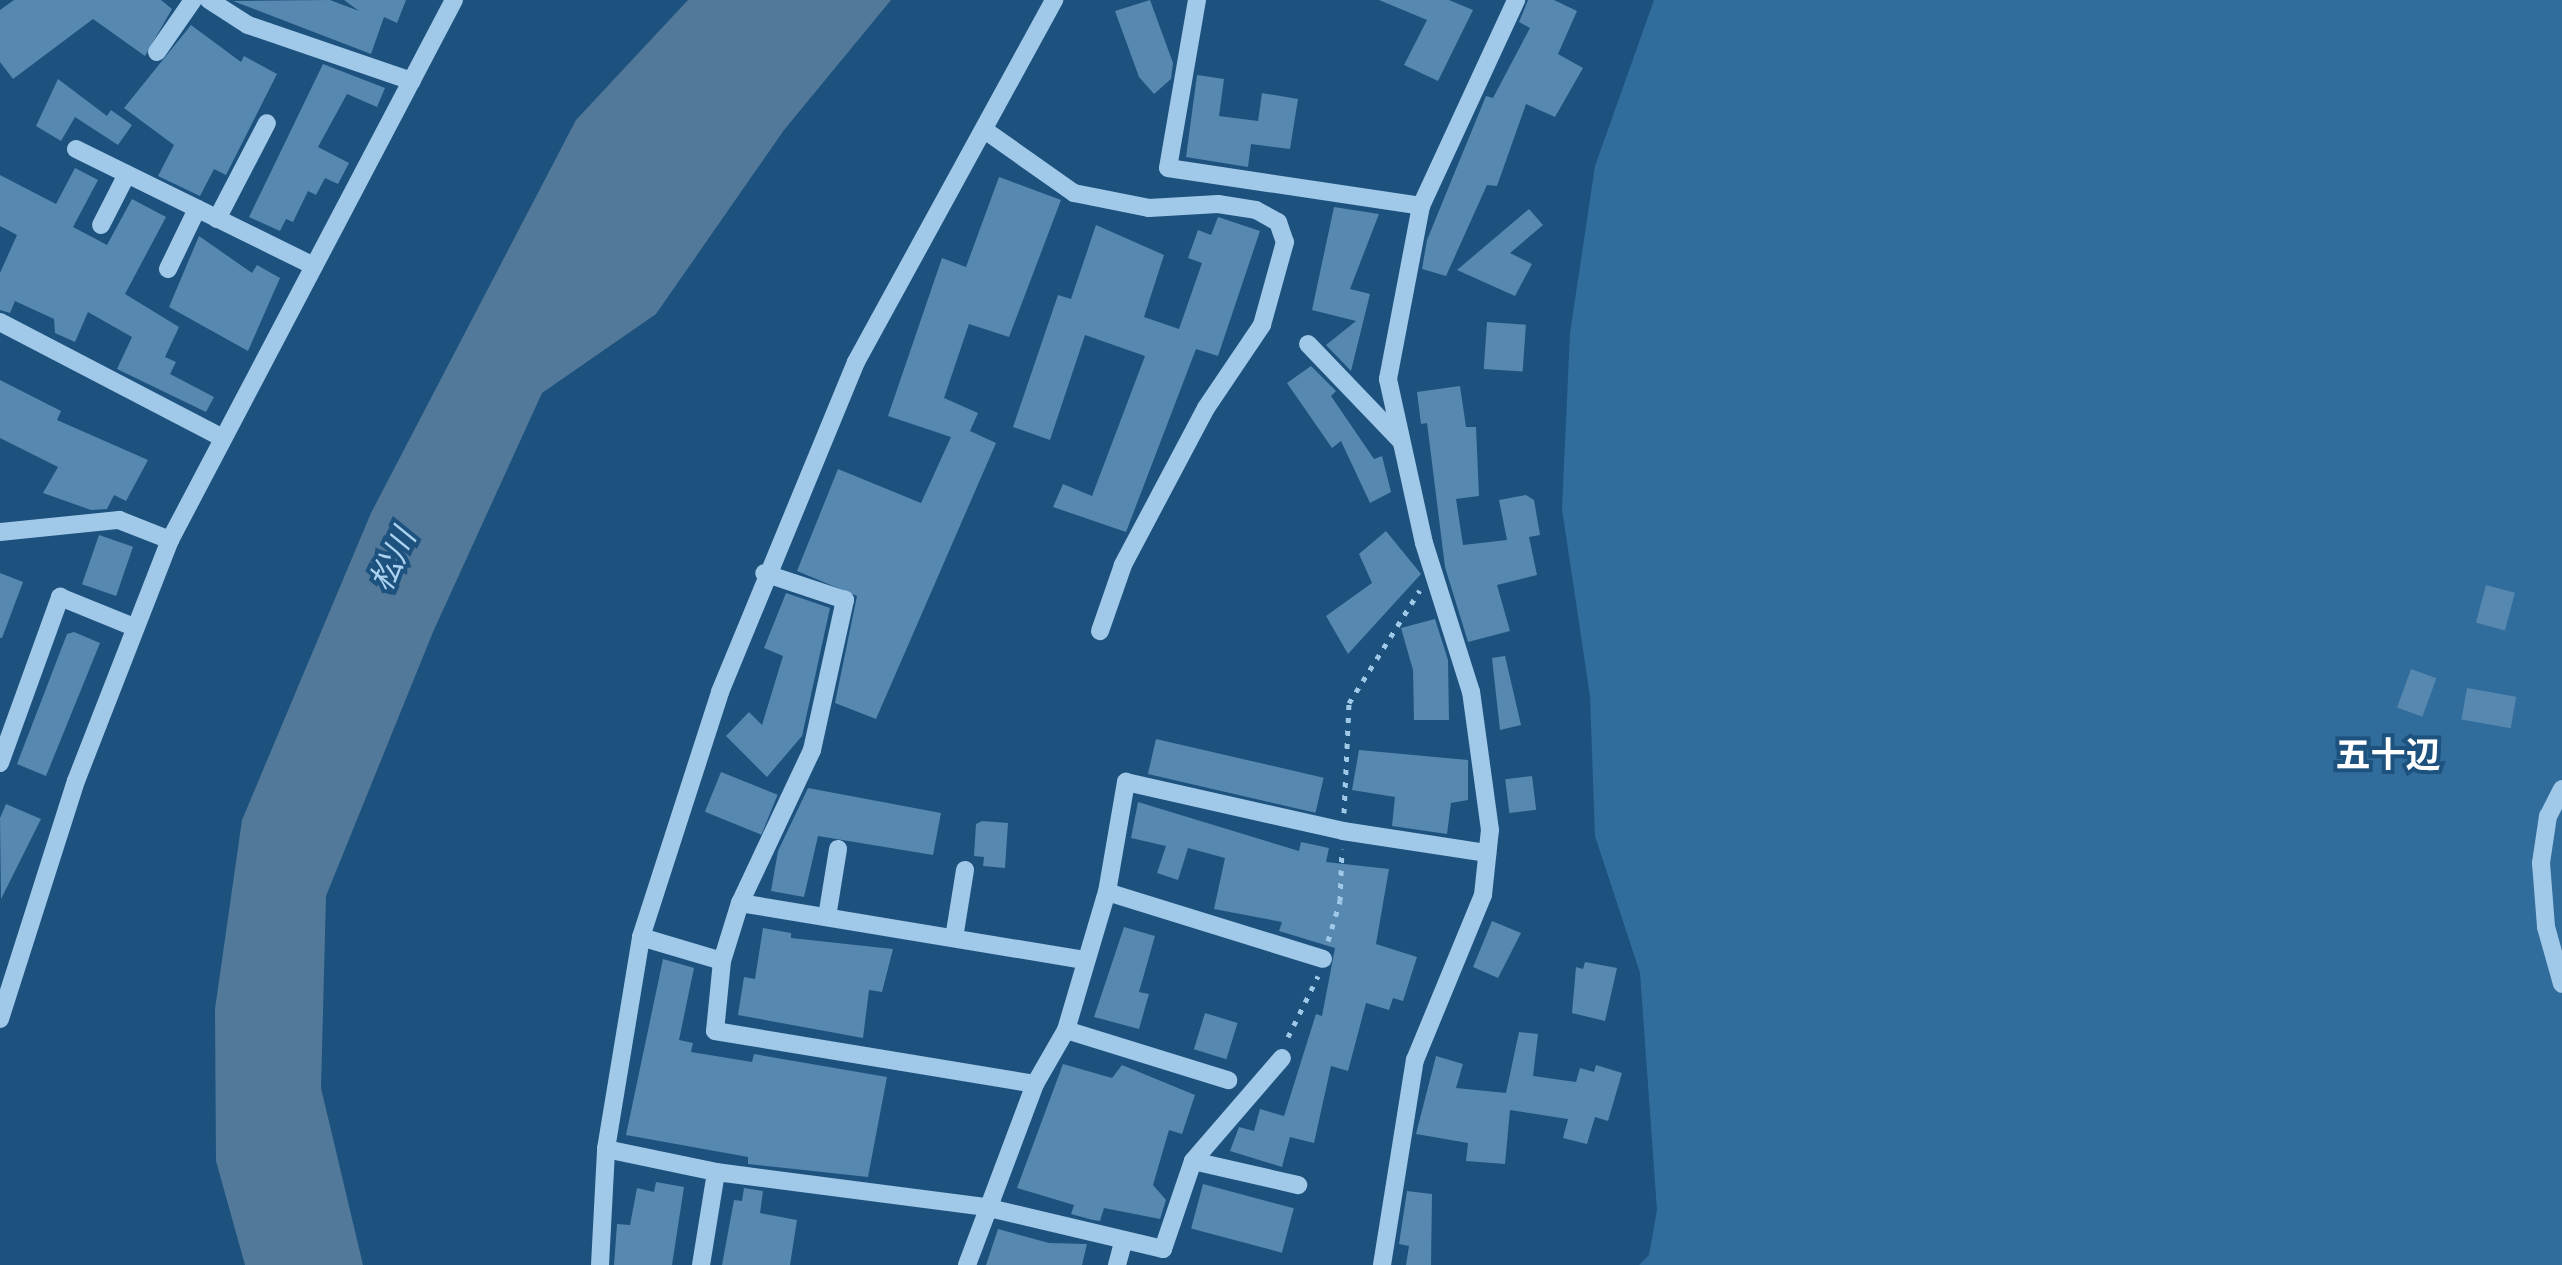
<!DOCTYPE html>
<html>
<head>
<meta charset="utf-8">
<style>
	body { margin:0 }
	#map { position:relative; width:2562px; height:1265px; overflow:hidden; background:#1d527e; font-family:Arial,"Noto Sans JP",sans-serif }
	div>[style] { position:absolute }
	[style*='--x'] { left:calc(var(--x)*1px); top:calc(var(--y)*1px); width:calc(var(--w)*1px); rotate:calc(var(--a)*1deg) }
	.green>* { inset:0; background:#306c9c }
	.water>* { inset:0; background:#52799a }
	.building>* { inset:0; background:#5688b0; transform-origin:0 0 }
	.path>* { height:5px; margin-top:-2.5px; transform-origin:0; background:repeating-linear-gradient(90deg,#a0c8e8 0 5px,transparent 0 13px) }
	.minor>* { height:18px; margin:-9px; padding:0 9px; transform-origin:9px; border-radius:9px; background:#a0c8e8 }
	span { translate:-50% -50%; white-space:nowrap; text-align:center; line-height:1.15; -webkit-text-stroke:8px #1d527e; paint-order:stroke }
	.water-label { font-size:32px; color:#abd2f0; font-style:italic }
	.quarter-label { font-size:35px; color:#fff; font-weight:700 }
</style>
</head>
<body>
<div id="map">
	<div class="green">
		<i style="clip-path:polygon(1654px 0,2562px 0,2562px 1265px,1639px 1265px,1649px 1255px,1657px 1210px,1640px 973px,1595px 836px,1590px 696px,1562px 509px,1570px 333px,1595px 166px)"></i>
	</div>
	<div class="water">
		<i style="clip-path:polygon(688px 0,891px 0,784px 130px,656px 314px,542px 393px,433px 632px,326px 896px,321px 1088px,363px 1265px,245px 1265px,216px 1161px,215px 1009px,242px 820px,371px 513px,576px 120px)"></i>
	</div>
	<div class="building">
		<i style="clip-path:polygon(14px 0,161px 0,172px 9px,145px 56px,93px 19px,13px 79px,0 62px,0 10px)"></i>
		<i style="clip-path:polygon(330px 0,359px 11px,344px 0,406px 0,397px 23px,384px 17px,371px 54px,233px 1px)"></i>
		<i style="clip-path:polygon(1150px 0,1173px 63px,1171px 79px,1154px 94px,1139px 77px,1115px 11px)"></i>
		<i style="clip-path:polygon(1379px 0,1449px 0,1473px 10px,1438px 81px,1404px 65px,1427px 20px)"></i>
		<i style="clip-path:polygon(1528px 0,1554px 0,1577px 11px,1558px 54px,1583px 68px,1555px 117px,1526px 104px,1497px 186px,1487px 185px,1446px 276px,1422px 269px,1427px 240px,1486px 96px,1493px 98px,1530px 28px,1519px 22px)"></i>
		<i style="clip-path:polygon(191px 25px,241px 62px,244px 56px,277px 74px,226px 175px,214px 169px,200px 196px,158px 176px,174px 145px,124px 108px)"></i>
		<i style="clip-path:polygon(323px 64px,385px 88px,377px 107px,347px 94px,318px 147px,349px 163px,338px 184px,325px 178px,316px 195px,308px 191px,293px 222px,286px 219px,280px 231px,249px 217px)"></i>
		<i style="clip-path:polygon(1197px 75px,1224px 79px,1219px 116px,1258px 121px,1262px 93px,1298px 99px,1290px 149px,1251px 144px,1248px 167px,1186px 157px)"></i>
		<i style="clip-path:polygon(58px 79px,107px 116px,111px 110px,132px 125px,118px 145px,75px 117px,61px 141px,36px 126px)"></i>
		<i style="clip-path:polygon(75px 168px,98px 180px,73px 227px,107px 245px,132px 199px,166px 217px,125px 294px,179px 327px,165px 357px,176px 362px,170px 374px,214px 397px,206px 412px,117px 369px,132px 337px,88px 312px,75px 342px,55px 333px,54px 319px,15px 301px,10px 313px,0 310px,0 273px,17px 235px,0 226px,0 175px,56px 204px)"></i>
		<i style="clip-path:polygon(999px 177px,1061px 200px,1009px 337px,969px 324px,944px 398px,978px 413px,970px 431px,996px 443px,876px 719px,835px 703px,857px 596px,797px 571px,838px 469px,921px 503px,951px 437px,888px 416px,942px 258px,966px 267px)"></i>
		<i style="clip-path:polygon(1334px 207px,1379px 214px,1350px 289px,1370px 294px,1351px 371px,1326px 345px,1356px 321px,1312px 310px)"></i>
		<i style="clip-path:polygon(1529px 209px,1543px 225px,1510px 253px,1532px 264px,1515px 296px,1457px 270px)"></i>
		<i style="clip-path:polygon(1218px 217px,1260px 231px,1218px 356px,1196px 349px,1126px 532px,1053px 507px,1063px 484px,1092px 496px,1145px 356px,1085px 335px,1050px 440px,1013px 427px,1058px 295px,1071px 299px,1096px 225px,1164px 255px,1144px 317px,1179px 329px,1202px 263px,1188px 258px,1198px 230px,1211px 235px)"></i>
		<i style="clip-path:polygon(199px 236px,252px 273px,257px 265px,280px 278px,248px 351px,169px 307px)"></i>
		<i style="left:1487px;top:322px;width:39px;height:47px;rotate:4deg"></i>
		<i style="clip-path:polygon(1311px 366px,1336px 391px,1331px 396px,1374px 459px,1382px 456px,1391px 492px,1370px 503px,1341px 441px,1332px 448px,1287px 383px)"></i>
		<i style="clip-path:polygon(0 380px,61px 411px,57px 420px,148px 460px,126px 501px,114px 495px,107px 509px,91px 510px,43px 493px,58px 467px,0 438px)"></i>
		<i style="clip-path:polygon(1460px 386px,1466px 427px,1476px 427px,1479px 496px,1456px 499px,1463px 545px,1507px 540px,1499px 500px,1526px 495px,1534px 500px,1540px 535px,1529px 537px,1537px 575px,1497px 585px,1510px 631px,1468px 642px,1445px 567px,1427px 423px,1421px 424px,1417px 392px)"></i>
		<i style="clip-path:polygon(1386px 531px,1421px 574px,1348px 654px,1326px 616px,1372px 583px,1359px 554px)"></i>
		<i style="left:99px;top:535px;width:36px;height:52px;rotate:19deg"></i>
		<i style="clip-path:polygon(0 573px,23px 582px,2px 638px,0 638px)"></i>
		<i style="left:2486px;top:585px;width:30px;height:39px;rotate:15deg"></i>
		<i style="clip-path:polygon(786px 593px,830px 608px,802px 736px,767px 777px,726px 736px,749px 712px,762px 725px,783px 656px,764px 648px)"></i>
		<i style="clip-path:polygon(1435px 619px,1448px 660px,1449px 720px,1414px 720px,1413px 670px,1401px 628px)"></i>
		<i style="clip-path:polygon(74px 632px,100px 643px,46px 776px,17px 764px,67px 634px)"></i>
		<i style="clip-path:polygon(1505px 656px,1521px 725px,1500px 730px,1492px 658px)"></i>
		<i style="left:2411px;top:669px;width:27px;height:41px;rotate:20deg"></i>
		<i style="left:2467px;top:688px;width:50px;height:32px;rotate:10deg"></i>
		<i style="left:1156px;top:739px;width:172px;height:36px;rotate:13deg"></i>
		<i style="clip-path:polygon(1359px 750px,1468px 760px,1468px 800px,1451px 803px,1447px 834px,1392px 826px,1395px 797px,1352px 790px)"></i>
		<i style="left:721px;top:772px;width:61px;height:43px;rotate:22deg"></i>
		<i style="left:1532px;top:776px;width:34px;height:27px;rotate:83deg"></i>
		<i style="clip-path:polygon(808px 788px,941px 813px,933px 855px,818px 836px,804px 897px,771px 891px,778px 851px)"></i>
		<i style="clip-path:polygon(1138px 802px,1299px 851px,1301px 842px,1329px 848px,1326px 862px,1389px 869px,1376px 944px,1417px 957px,1403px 1001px,1393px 998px,1389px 1010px,1366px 1003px,1348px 1071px,1331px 1066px,1314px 1143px,1290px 1137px,1282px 1167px,1230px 1151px,1239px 1127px,1254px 1131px,1260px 1109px,1284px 1116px,1316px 1014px,1322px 1016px,1335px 948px,1279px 931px,1282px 922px,1214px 909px,1225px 858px,1188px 848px,1178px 880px,1157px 873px,1166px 846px,1131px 838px)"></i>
		<i style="clip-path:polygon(6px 804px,41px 819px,1px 899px,0 818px)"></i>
		<i style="clip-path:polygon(982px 821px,1008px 823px,1005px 868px,983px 866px,984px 857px,974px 856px,976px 824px)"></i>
		<i style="clip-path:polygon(1492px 921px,1521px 933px,1498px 978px,1473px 967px)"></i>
		<i style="clip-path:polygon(1124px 927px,1155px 936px,1139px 992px,1149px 994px,1139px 1029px,1094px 1017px)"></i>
		<i style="clip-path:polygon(763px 928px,791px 933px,791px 938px,893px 949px,882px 992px,869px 990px,863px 1038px,738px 1015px,744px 977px,755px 979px)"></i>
		<i style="clip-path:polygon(663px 959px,694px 968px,679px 1040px,693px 1043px,691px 1052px,752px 1062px,754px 1054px,887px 1077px,868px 1177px,748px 1164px,748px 1157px,626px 1135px)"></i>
		<i style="clip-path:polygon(1585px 962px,1617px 968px,1605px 1021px,1572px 1013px,1576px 967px,1583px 969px)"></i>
		<i style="left:1205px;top:1013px;width:34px;height:38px;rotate:17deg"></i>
		<i style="clip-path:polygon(1519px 1032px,1538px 1034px,1533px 1076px,1576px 1082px,1580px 1068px,1594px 1072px,1596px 1065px,1622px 1073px,1608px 1121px,1595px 1117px,1587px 1144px,1563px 1138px,1568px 1119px,1510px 1110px,1505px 1164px,1466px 1161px,1468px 1143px,1416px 1134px,1436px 1056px,1463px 1064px,1456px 1088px,1506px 1093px)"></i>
		<i style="clip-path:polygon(1063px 1064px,1112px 1078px,1122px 1065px,1195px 1095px,1182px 1134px,1169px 1130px,1153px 1185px,1166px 1200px,1160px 1219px,1104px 1208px,1100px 1221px,1093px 1220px,1071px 1214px,1074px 1205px,1017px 1188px)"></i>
		<i style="clip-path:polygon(656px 1182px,684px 1187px,672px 1265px,614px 1265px,617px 1224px,630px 1225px,637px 1188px,654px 1192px)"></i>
		<i style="left:1203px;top:1184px;width:94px;height:46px;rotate:15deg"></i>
		<i style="clip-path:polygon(744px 1188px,763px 1191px,760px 1213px,797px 1220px,790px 1265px,722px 1265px,734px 1200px,742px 1201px)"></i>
		<i style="clip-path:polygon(1407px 1191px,1432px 1194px,1431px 1265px,1406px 1265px,1409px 1246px,1399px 1244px)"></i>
		<i style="clip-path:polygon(998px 1229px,1049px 1243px,1087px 1244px,1082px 1265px,986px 1265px)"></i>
	</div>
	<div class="path">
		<i style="--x:1344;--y:813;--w:110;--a:-87.4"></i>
		<i style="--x:1349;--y:703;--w:133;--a:-57.9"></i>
		<i style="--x:1328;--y:941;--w:42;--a:-73.3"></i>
		<i style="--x:1340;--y:901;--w:52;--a:-87.8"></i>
		<i style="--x:1288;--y:1037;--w:68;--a:-63.8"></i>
	</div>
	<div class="minor">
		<i style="--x:209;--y:0;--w:46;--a:32.7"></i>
		<i style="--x:248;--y:25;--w:173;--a:18.9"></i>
		<i style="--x:1197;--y:0;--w:170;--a:99.8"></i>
		<i style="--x:1168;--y:168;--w:256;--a:8.5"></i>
		<i style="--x:157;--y:52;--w:63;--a:-55.3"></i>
		<i style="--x:986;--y:131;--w:108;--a:35.2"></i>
		<i style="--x:1074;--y:193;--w:76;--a:11.3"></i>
		<i style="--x:1149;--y:208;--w:69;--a:-3.3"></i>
		<i style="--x:1218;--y:204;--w:38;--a:9"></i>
		<i style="--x:1256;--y:210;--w:25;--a:29"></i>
		<i style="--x:1278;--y:222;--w:21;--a:71"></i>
		<i style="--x:1285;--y:242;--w:86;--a:105.5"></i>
		<i style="--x:1262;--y:325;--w:100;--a:124"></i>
		<i style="--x:1206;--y:408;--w:178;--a:117.9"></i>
		<i style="--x:1123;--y:565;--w:70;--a:109.2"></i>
		<i style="--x:76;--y:149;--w:265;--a:26.2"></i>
		<i style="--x:217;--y:219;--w:108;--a:-62.5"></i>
		<i style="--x:101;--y:225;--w:57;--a:-63"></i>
		<i style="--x:168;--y:269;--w:67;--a:-64.2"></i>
		<i style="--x:0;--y:322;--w:249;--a:27.5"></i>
		<i style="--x:1308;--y:344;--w:134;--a:46.2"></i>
		<i style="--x:0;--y:532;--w:120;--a:-5.8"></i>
		<i style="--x:119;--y:520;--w:55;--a:21.4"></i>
		<i style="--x:0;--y:763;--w:177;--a:-70.1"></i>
		<i style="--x:60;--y:597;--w:80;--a:22.1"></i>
		<i style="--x:2562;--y:789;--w:30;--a:117"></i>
		<i style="--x:2548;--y:816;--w:48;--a:98.5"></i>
		<i style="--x:2541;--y:863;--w:64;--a:85.5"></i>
		<i style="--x:2546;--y:927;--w:59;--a:74.3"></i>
		<i style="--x:1107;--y:892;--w:226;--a:17.2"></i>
		<i style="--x:740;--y:903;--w:169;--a:-64.8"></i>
		<i style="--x:812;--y:750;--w:154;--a:-77.6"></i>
		<i style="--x:845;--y:600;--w:85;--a:-161.6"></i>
		<i style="--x:827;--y:917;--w:69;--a:-80.8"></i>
		<i style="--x:641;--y:937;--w:84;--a:16.5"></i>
		<i style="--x:722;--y:961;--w:70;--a:95.7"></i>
		<i style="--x:715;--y:1031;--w:324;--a:9.4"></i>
		<i style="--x:954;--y:938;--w:69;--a:-80.8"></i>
		<i style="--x:722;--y:961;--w:61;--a:-72.8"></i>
		<i style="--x:740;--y:903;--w:349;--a:9.4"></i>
		<i style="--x:0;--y:1019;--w:250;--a:-72.3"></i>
		<i style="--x:76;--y:781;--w:259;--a:-68.7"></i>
		<i style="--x:170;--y:540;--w:610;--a:-62.26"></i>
		<i style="--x:1066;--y:1030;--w:170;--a:17.2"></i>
		<i style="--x:606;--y:1149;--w:112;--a:11.8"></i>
		<i style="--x:716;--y:1172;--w:271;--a:7.4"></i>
		<i style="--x:985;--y:1207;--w:183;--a:13.3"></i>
		<i style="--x:1163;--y:1249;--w:93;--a:-71.2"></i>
		<i style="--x:1193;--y:1161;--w:136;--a:-49.2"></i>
		<i style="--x:1193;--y:1161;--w:108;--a:12.9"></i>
		<i style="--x:600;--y:1265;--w:116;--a:-87"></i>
		<i style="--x:606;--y:1149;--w:215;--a:-80.6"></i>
		<i style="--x:641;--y:937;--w:257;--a:-72.1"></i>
		<i style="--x:720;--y:692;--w:357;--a:-67.6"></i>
		<i style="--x:856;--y:362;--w:413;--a:-61.3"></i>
		<i style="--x:701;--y:1265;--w:94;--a:-80.8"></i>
		<i style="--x:967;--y:1265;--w:193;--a:-69.4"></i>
		<i style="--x:1035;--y:1084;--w:62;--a:-60.1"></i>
		<i style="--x:1066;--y:1030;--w:144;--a:-73.5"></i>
		<i style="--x:1107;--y:892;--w:112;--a:-80.2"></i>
		<i style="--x:1126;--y:782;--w:222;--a:12.7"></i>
		<i style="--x:1343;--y:831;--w:146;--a:8.7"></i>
		<i style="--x:1117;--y:1265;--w:24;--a:-75"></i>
		<i style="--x:1382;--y:1265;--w:208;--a:-80.9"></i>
		<i style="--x:1415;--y:1060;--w:178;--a:-67.6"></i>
		<i style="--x:1483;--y:895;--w:65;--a:-83.9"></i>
		<i style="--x:1490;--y:830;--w:139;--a:-97.8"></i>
		<i style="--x:1471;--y:692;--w:156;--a:-107.5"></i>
		<i style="--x:1424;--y:543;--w:168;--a:-102.4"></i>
		<i style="--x:1388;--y:379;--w:176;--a:-79.2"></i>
		<i style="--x:1421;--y:206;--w:227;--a:-65.2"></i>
	</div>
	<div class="water-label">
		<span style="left:393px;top:560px;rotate:-65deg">松川</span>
	</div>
	<div class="quarter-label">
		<span style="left:2388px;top:755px">五十辺</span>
	</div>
</div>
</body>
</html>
